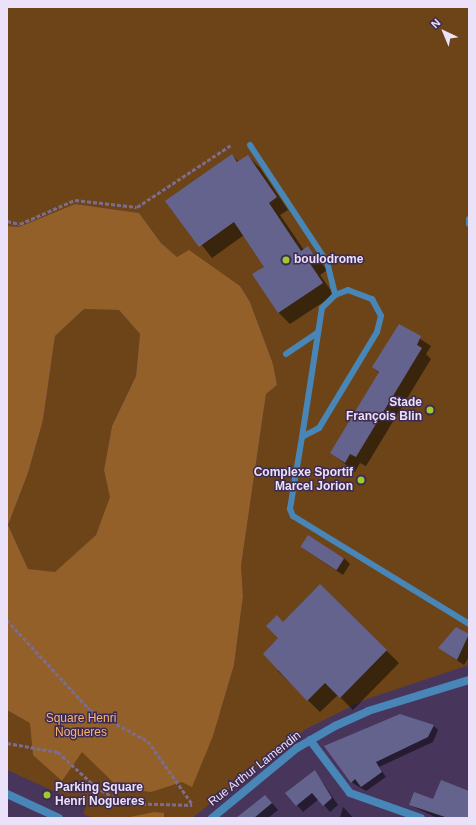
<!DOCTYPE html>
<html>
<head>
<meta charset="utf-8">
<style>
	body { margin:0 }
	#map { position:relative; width:476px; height:825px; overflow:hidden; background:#47355c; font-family:Arial,sans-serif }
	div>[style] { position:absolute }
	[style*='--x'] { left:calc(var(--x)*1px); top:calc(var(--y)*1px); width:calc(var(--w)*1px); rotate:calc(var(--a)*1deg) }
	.green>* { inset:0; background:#6c4418 }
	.forest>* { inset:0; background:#936029 }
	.shadow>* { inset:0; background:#0007 }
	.building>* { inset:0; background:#64638e; transform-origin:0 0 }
	.path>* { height:2.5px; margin-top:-1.25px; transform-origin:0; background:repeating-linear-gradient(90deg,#7c6d8f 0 4px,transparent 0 6px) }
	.service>* { height:6px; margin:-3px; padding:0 3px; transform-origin:3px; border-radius:3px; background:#4886b8 }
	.minor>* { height:8px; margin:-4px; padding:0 4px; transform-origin:4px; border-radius:4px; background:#4886b8 }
	.dots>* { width:11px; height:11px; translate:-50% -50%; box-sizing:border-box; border:2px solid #3d2b51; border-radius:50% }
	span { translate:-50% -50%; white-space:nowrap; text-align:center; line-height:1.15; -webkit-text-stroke:3px #3d2b51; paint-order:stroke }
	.poi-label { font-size:12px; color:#ebe1f9; font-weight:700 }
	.left { translate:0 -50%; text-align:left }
	.right { translate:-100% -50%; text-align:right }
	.park-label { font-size:12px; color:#f9b573 }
	.street-label { font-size:12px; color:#ebe1f9 }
	.frame { position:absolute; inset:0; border:8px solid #ebe1f9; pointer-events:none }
	.north { position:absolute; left:424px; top:12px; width:40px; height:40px; -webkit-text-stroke:3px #3d2b51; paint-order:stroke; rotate:316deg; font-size:11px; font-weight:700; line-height:16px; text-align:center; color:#ebe1f9 }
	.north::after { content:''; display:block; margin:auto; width:14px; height:18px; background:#ebe1f9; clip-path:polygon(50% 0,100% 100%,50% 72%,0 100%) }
</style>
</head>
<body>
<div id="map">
	<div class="green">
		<i style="clip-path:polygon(7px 7px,469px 7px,469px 665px,364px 700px,306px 729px,192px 818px,93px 818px,83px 814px,86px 806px,7px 770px,7px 577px,213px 736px,234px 665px,243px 596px,241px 566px,266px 394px,277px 385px,273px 364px,250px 302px,240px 286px,227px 277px,177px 257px,161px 243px,139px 213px,75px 204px,19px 227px,7px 226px)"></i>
		<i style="clip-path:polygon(83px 309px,119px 310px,140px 334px,136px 376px,112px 426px,104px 470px,111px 497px,96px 535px,55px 573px,28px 569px,8px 525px,28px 473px,43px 420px,55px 336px)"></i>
	</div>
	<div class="forest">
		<i style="clip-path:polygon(evenodd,75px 204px,139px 213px,161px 243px,177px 257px,189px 250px,240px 286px,250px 302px,273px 364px,277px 385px,266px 394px,241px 566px,243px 596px,234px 665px,213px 736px,192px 787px,182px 782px,151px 792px,119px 788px,82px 752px,62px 781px,33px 755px,30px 723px,7px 710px,7px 226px,19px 227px,75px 204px,84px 309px,119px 310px,140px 334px,136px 376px,112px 426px,104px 470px,110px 497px,96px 535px,55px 572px,28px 569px,8px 525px,28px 473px,43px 420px,55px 336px,84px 309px)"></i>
		<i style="clip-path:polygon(154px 812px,164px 813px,164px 818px,125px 818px)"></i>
	</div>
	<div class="shadow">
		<i style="clip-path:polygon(232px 155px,239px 162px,248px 156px,260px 168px,288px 210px,280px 215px,304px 250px,308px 247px,327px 270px,320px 275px,334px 295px,290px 324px,278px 312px,265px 267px,244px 235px,212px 258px,167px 201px)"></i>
		<i style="clip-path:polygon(399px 325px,431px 346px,426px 354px,431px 359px,366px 466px,360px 463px,355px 472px,331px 453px,380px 374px,373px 367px)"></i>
		<i style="clip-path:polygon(301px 547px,344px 558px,350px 564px,343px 575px)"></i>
		<i style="clip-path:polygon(320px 585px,399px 663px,353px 710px,338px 695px,320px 712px,278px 671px,283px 623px)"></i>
		<i style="clip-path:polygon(456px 628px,469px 636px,469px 657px,464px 665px,439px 648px)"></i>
		<i style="clip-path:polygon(434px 726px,438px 730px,433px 742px,379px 767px,386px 777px,366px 791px,351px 782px,326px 747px)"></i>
		<i style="clip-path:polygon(315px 771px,338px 805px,330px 812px,319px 799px,303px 812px,297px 805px)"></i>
		<i style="clip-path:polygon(469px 795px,469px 818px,437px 818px,410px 805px)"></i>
		<i style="clip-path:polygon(272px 803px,278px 810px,268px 818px,237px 818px)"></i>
		<i style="clip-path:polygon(343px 807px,348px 812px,353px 818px,340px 818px)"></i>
	</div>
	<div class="building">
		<i style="clip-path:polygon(232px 154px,237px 162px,248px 155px,277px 197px,269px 203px,301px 251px,308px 246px,316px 258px,309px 262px,323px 283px,278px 313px,252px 274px,264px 267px,234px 222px,199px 247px,165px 201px)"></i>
		<i style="clip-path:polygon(399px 324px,421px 336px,417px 345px,422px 348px,356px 457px,350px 454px,345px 463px,330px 453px,379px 372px,372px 367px)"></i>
		<i style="left:308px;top:535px;width:43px;height:14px;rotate:33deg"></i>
		<i style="clip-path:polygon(320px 584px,387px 650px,340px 698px,325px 683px,307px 701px,263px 654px,278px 638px,266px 626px,277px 615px,283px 622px)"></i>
		<i style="clip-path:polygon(456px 627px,469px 634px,457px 660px,438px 648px)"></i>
		<i style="clip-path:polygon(400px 714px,434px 725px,428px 737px,376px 762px,382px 772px,361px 787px,355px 779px,351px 783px,324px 746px)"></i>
		<i style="clip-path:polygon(315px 770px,332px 798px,323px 806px,312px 793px,296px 806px,285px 793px)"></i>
		<i style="clip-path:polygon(441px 780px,469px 791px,469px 818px,448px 818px,409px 805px,414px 792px,433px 799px)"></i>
		<i style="clip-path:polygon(265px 795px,272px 803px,254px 818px,236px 818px)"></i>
	</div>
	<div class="path">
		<i style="--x:7;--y:221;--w:13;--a:13"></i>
		<i style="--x:20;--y:224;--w:60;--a:-23.6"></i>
		<i style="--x:75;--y:200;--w:62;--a:6.4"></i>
		<i style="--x:137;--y:207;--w:113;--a:-33.4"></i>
		<i style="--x:7;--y:620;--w:122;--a:47.3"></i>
		<i style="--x:90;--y:710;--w:66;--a:28.1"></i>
		<i style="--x:148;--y:741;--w:78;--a:54.9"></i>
		<i style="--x:7;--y:743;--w:52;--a:10"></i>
		<i style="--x:58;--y:752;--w:52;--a:42.6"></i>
		<i style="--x:96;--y:787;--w:32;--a:30"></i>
		<i style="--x:124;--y:803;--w:68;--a:1.7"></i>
	</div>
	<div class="service">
		<i style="--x:250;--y:145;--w:140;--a:56.7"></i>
		<i style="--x:327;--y:262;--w:34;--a:76"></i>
		<i style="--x:469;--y:219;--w:5;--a:90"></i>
		<i style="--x:348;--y:290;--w:26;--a:21"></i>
		<i style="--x:372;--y:299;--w:19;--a:62"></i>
		<i style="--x:381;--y:316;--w:16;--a:104"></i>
		<i style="--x:377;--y:332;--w:112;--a:121.1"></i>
		<i style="--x:319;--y:428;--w:19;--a:152"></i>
		<i style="--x:302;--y:437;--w:131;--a:-81.2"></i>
		<i style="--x:322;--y:308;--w:18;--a:-45"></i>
		<i style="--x:335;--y:295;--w:14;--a:-21"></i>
		<i style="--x:286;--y:354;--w:37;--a:-34"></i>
		<i style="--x:302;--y:437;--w:73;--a:99.5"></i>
		<i style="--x:290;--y:509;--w:8;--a:67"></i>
		<i style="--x:293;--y:516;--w:206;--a:31.5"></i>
	</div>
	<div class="minor">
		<i style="--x:310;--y:740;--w:66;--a:53"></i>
		<i style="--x:350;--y:793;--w:75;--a:19.4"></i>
		<i style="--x:7;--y:794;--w:57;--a:24.8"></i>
		<i style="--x:212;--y:818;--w:110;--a:-39.5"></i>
		<i style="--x:297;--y:748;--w:44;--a:-30.1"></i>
		<i style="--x:335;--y:726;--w:36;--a:-24"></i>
		<i style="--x:368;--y:711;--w:106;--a:-17.1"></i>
	</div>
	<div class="dots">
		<i style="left:286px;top:260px;background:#9eca2e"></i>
		<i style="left:430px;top:410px;background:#9eca2e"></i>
		<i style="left:361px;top:480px;background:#9eca2e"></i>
		<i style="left:47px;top:795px;background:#9eca2e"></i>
	</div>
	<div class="poi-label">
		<span class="left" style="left:294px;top:260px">boulodrome</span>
		<span class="right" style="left:422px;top:410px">Stade<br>François Blin</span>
		<span class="right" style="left:353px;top:480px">Complexe Sportif<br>Marcel Jorion</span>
		<span class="left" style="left:55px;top:795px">Parking Square<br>Henri Nogueres</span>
	</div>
	<div class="park-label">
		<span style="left:81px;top:726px">Square Henri<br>Nogueres</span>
	</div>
	<div class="street-label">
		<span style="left:255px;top:769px;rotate:-38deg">Rue Arthur Lamendin</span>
	</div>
	<div class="frame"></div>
	<div class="north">N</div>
</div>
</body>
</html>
